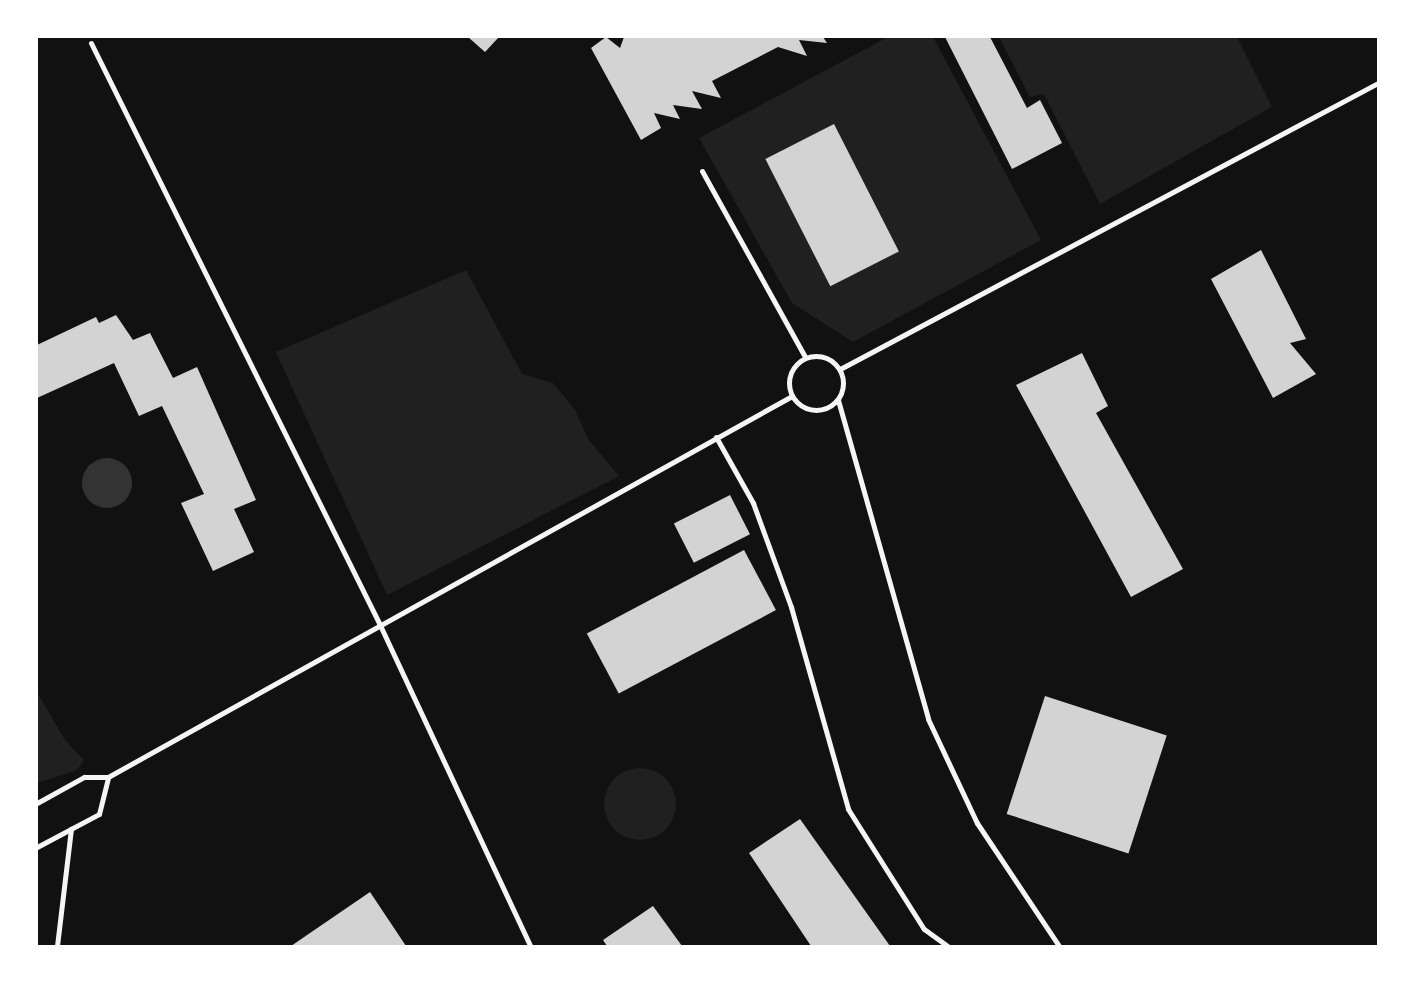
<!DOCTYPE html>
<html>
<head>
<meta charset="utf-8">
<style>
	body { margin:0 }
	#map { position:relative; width:1415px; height:983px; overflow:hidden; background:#111; font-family:"Sofia Sans Condensed",sans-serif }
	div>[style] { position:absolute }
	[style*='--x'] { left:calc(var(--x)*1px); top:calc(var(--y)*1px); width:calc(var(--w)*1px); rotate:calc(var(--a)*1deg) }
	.green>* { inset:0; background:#202020 }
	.round { border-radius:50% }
	.water>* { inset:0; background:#333 }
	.building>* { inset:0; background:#d3d3d3; transform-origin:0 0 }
	.service>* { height:5px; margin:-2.5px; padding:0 2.5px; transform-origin:2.5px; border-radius:2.5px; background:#f5f5f5 }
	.service>.ring { margin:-2.5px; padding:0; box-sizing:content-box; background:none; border:5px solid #f5f5f5; border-radius:50% }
	span { translate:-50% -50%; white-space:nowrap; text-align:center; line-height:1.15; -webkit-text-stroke:5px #fff; paint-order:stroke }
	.frame { position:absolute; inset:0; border:38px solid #fff; pointer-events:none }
</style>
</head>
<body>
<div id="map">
	<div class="green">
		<i style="clip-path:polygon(888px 37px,933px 37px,1041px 240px,853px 342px,792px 303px,699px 138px)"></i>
		<i style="clip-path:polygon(999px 37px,1237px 37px,1272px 107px,1100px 204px,1044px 94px,1030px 97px)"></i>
		<i style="clip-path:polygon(466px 270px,522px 374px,553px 383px,575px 410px,588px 439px,619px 476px,387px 595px,276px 352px)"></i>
		<i style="clip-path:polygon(37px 692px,65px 740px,84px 760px,77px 770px,37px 783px)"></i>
		<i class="round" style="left:604px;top:768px;width:72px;height:72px"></i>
	</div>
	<div class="water">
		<i class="round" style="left:82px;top:458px;width:50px;height:50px"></i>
	</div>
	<div class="building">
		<i style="clip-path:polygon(468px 37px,499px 37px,485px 52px)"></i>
		<i style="clip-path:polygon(606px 37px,620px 48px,624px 37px,823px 37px,827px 43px,799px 40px,807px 56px,778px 47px,712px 81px,721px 98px,692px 91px,702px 109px,673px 105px,680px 119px,654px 113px,661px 128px,641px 140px,591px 48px)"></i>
		<i style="clip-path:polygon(945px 37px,990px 37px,1027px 108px,1040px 100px,1062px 143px,1012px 169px)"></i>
		<i style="left:834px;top:124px;width:143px;height:77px;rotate:63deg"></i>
		<i style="clip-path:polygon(1261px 250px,1306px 339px,1290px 343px,1316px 374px,1273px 398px,1211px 279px)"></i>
		<i style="clip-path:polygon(116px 315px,133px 340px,150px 333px,173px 378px,197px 367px,256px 500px,234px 509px,254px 552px,213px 571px,181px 503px,204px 494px,162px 406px,139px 416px,114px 363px,37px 398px,37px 345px,96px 317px,99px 323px)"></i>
		<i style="clip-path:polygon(1082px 353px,1108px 406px,1096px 413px,1183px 569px,1131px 597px,1016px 385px)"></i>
		<i style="left:730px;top:495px;width:44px;height:63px;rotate:63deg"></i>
		<i style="left:744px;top:550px;width:68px;height:178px;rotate:62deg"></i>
		<i style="left:1045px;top:696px;width:128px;height:124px;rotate:18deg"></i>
		<i style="clip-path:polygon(800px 819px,890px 946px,811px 946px,749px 853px)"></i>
		<i style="clip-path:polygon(370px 892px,406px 946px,291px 946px)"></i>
		<i style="clip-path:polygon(653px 906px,682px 946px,607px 946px,603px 940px)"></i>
	</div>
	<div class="service">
		<i style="--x:91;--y:43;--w:648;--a:63.59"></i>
		<i style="--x:379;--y:623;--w:357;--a:64.9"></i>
		<i style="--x:702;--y:171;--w:213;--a:61"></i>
		<i class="ring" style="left:789px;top:356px;width:49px;height:49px"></i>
		<i style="--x:840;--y:369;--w:609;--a:-28"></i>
		<i style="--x:838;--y:400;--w:331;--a:74.2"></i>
		<i style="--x:928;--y:719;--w:115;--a:64.8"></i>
		<i style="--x:977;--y:823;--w:148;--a:56.3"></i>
		<i style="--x:716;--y:437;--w:76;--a:60.7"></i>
		<i style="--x:753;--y:503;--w:111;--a:69.9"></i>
		<i style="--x:791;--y:607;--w:210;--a:74.2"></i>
		<i style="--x:848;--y:809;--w:142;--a:57.7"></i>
		<i style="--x:924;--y:929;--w:29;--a:36"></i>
		<i style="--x:37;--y:803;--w:54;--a:-29"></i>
		<i style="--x:84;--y:777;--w:24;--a:0"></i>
		<i style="--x:108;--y:777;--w:783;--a:-29.12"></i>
		<i style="--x:37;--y:847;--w:70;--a:-28"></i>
		<i style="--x:99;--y:814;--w:38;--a:-76"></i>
		<i style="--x:57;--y:946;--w:118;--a:-83.2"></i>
	</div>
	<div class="frame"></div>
</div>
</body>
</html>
